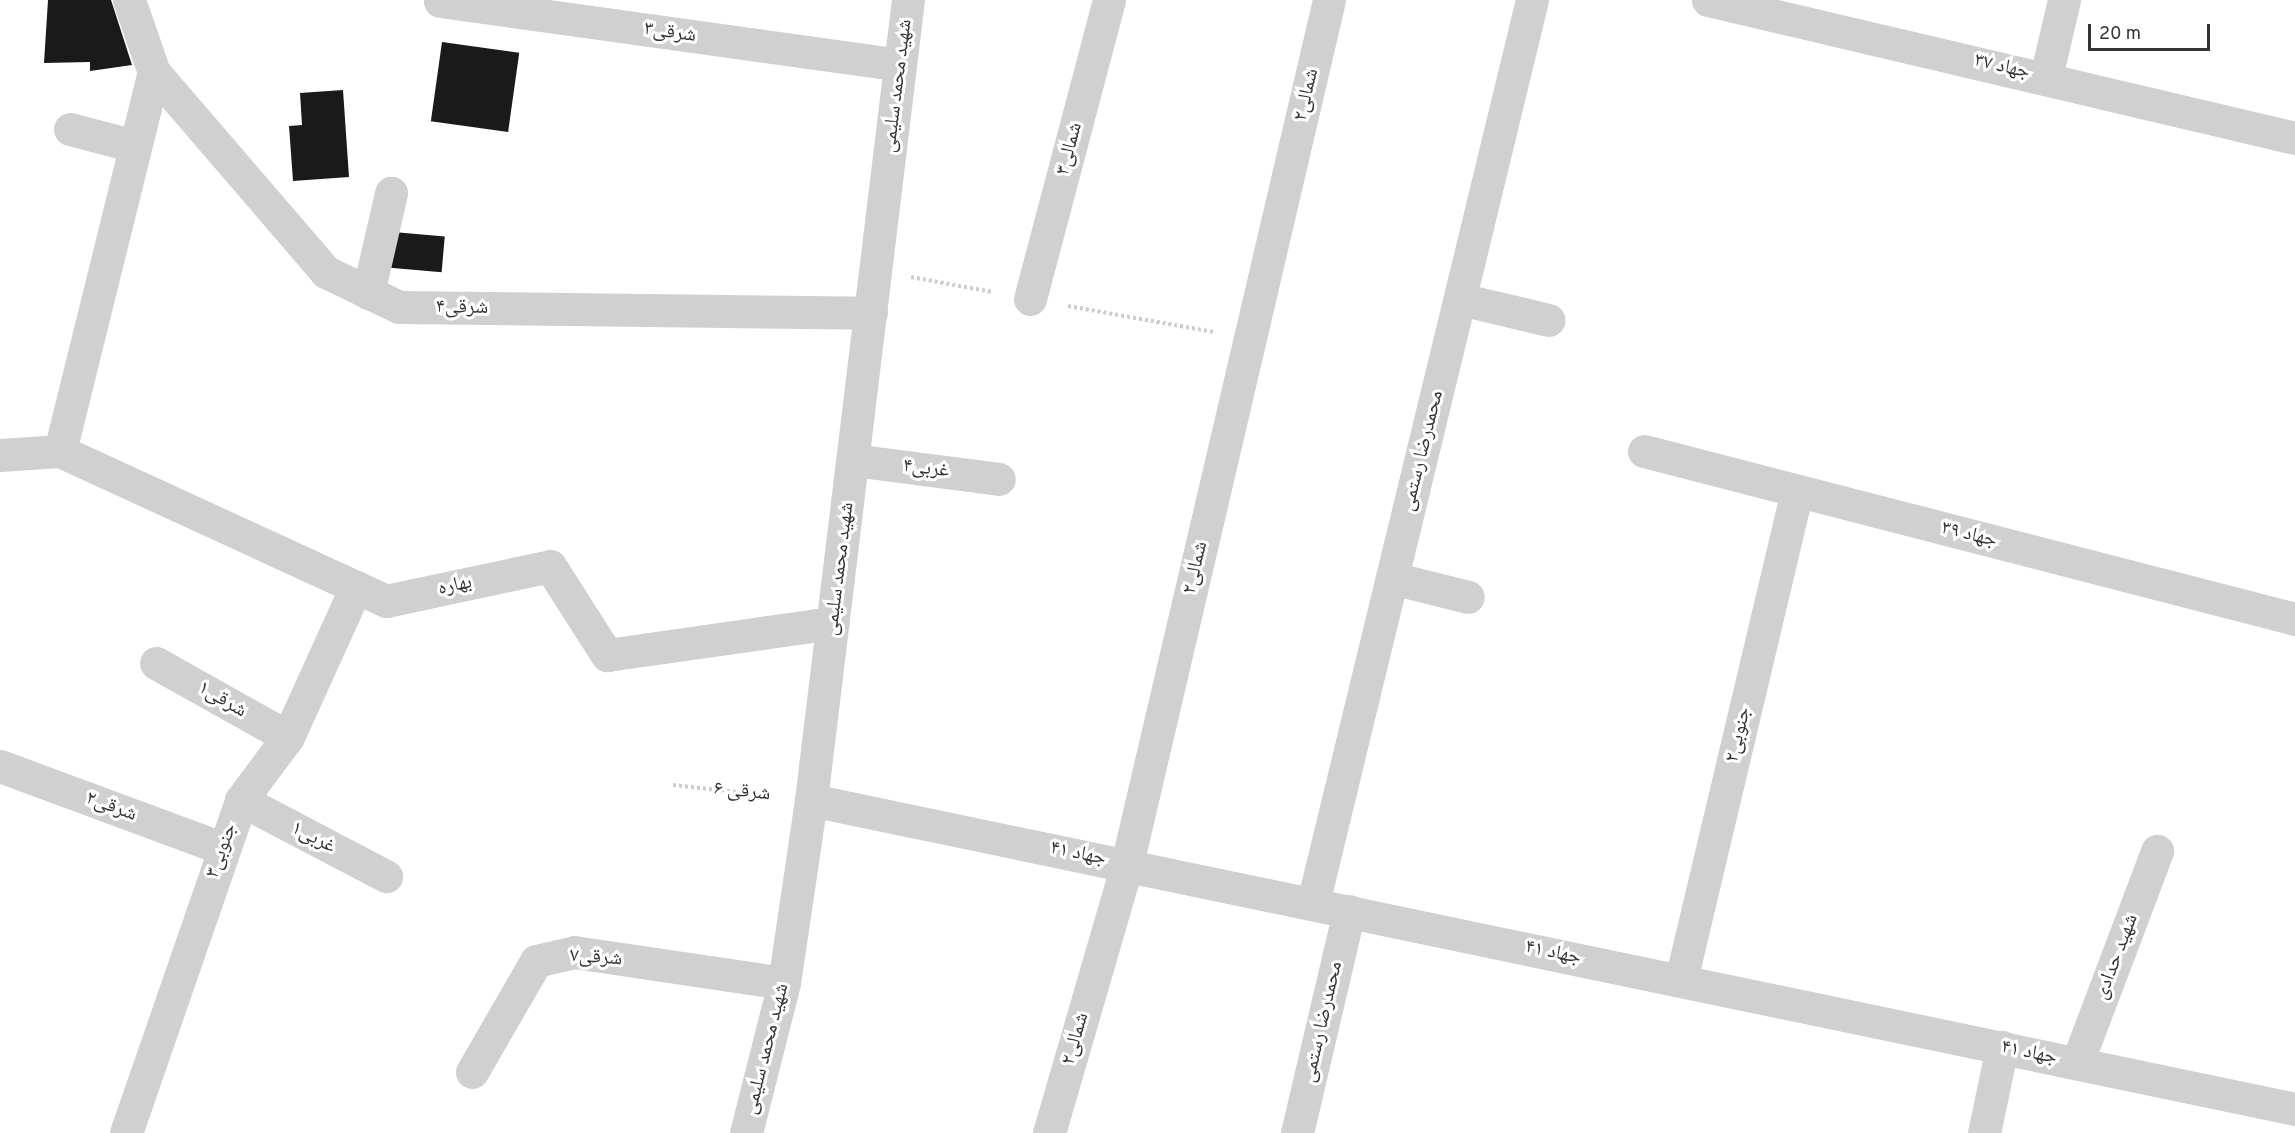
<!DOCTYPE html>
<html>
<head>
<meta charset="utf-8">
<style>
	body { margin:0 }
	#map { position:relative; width:2295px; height:1133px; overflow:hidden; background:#fff; font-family:Overpass,"Noto Naskh Arabic",sans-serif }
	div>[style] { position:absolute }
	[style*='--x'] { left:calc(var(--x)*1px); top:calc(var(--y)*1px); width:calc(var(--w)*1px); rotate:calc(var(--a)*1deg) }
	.building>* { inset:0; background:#1a1a1a; transform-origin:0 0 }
	.path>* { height:4px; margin-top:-2px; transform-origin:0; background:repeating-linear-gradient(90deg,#cdcdcd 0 3px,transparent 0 6px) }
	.street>* { height:33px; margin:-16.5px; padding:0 16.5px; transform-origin:16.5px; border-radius:16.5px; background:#d0d0d0 }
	span { translate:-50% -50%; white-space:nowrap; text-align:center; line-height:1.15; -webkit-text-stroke:6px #fff; paint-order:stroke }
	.street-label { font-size:20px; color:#333 }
	.scale { position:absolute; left:2088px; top:24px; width:122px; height:27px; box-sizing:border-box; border:3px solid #333; border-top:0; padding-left:8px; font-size:18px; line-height:21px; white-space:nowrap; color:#333; -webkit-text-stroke:4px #fff; paint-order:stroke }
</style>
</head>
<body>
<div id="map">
	<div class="building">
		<i style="clip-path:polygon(48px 0,111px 0,132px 65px,90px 71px,90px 62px,44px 63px)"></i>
		<i style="left:442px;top:42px;width:78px;height:80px;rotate:8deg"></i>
		<i style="clip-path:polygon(343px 90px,349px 177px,293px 181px,289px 126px,302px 125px,300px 93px)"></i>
		<i style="left:382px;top:231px;width:63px;height:36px;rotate:5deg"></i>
	</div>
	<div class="path">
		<i style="--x:911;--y:277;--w:83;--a:10.4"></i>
		<i style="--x:1068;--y:306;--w:148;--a:10.1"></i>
		<i style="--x:673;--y:785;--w:101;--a:6.3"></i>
	</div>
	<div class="street">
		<i style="--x:129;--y:0;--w:76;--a:70.9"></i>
		<i style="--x:154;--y:72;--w:264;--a:49.3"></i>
		<i style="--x:326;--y:272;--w:81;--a:25.6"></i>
		<i style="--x:399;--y:307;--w:472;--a:0.7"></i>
		<i style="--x:1708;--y:0;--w:603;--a:13.23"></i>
		<i style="--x:440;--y:1;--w:464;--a:7.9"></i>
		<i style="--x:2046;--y:77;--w:79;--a:-76.8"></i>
		<i style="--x:70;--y:129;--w:67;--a:14.7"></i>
		<i style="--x:368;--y:293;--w:103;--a:-77"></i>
		<i style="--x:1030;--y:299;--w:309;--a:-75.2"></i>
		<i style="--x:1460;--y:299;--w:91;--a:13.3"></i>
		<i style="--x:60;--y:451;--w:390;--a:-76.1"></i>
		<i style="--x:1644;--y:451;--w:672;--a:14.47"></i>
		<i style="--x:0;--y:455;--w:60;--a:-3.8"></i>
		<i style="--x:60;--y:451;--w:359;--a:24.7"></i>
		<i style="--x:386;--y:601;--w:168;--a:-12"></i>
		<i style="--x:550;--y:566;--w:106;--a:57.4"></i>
		<i style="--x:607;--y:655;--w:228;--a:-8.1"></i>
		<i style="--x:853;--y:460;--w:147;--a:7.4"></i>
		<i style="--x:1392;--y:578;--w:78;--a:14"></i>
		<i style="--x:156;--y:663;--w:151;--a:29.3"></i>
		<i style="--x:0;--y:766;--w:237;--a:20.3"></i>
		<i style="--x:241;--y:800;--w:164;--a:27.7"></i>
		<i style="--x:811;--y:800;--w:1516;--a:11.76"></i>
		<i style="--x:1313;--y:903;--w:929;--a:-76.37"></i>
		<i style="--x:1681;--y:980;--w:503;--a:-76.66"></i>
		<i style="--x:2077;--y:1063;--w:227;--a:-69.3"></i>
		<i style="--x:472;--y:1072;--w:128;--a:-60"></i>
		<i style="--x:536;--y:961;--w:39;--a:-13"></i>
		<i style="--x:574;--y:952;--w:212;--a:8.4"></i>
		<i style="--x:126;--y:1133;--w:352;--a:-70.9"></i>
		<i style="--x:241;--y:800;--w:79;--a:-53.3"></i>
		<i style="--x:288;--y:737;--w:165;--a:-65.6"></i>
		<i style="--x:746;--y:1133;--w:155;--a:-75.8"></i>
		<i style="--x:784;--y:983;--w:185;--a:-81.6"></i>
		<i style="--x:811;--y:800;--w:806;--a:-83.09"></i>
		<i style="--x:1049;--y:1133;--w:280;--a:-73.8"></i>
		<i style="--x:1127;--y:864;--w:887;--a:-76.84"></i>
		<i style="--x:1297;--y:1133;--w:228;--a:-76.8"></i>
		<i style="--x:1984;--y:1133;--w:88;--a:-78.2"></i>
	</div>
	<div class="street-label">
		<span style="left:670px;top:33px;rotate:8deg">شرقی۳</span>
		<span style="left:2002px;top:67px;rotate:13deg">جهاد ۳۷</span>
		<span style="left:898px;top:86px;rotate:-83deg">شهید محمد سلیمی</span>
		<span style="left:1307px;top:95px;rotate:-77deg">شمالی۲</span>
		<span style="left:1070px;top:149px;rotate:-75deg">شمالی۳</span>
		<span style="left:462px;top:308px;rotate:1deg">شرقی۴</span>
		<span style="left:1423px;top:451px;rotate:-76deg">محمدرضا رستمی</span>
		<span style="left:926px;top:469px;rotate:7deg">غربی۴</span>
		<span style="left:1969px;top:535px;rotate:14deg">جهاد ۳۹</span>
		<span style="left:1196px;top:568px;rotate:-77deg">شمالی۲</span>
		<span style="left:840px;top:569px;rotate:-83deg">شهید محمد سلیمی</span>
		<span style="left:455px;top:586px;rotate:-12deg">بهاره</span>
		<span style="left:222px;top:700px;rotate:30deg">شرقی۱</span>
		<span style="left:1739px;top:735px;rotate:-77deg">جنوبی۲</span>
		<span style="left:742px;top:792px;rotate:6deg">شرقی ۶</span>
		<span style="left:111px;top:807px;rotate:20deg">شرقی۲</span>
		<span style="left:313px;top:838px;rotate:27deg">غربی۱</span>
		<span style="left:222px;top:851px;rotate:-70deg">جنوبی۳</span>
		<span style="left:1078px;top:854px;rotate:12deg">جهاد ۴۱</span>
		<span style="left:1553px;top:953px;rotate:12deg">جهاد ۴۱</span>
		<span style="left:2117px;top:957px;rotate:-69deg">شهید حدادی</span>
		<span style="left:596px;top:958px;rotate:4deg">شرقی۷</span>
		<span style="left:1323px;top:1022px;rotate:-77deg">محمدرضا رستمی</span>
		<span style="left:1076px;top:1039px;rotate:-74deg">شمالی۲</span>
		<span style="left:767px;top:1049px;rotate:-76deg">شهید محمد سلیمی</span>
		<span style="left:2029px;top:1053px;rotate:12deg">جهاد ۴۱</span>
	</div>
	<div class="scale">20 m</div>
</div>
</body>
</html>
